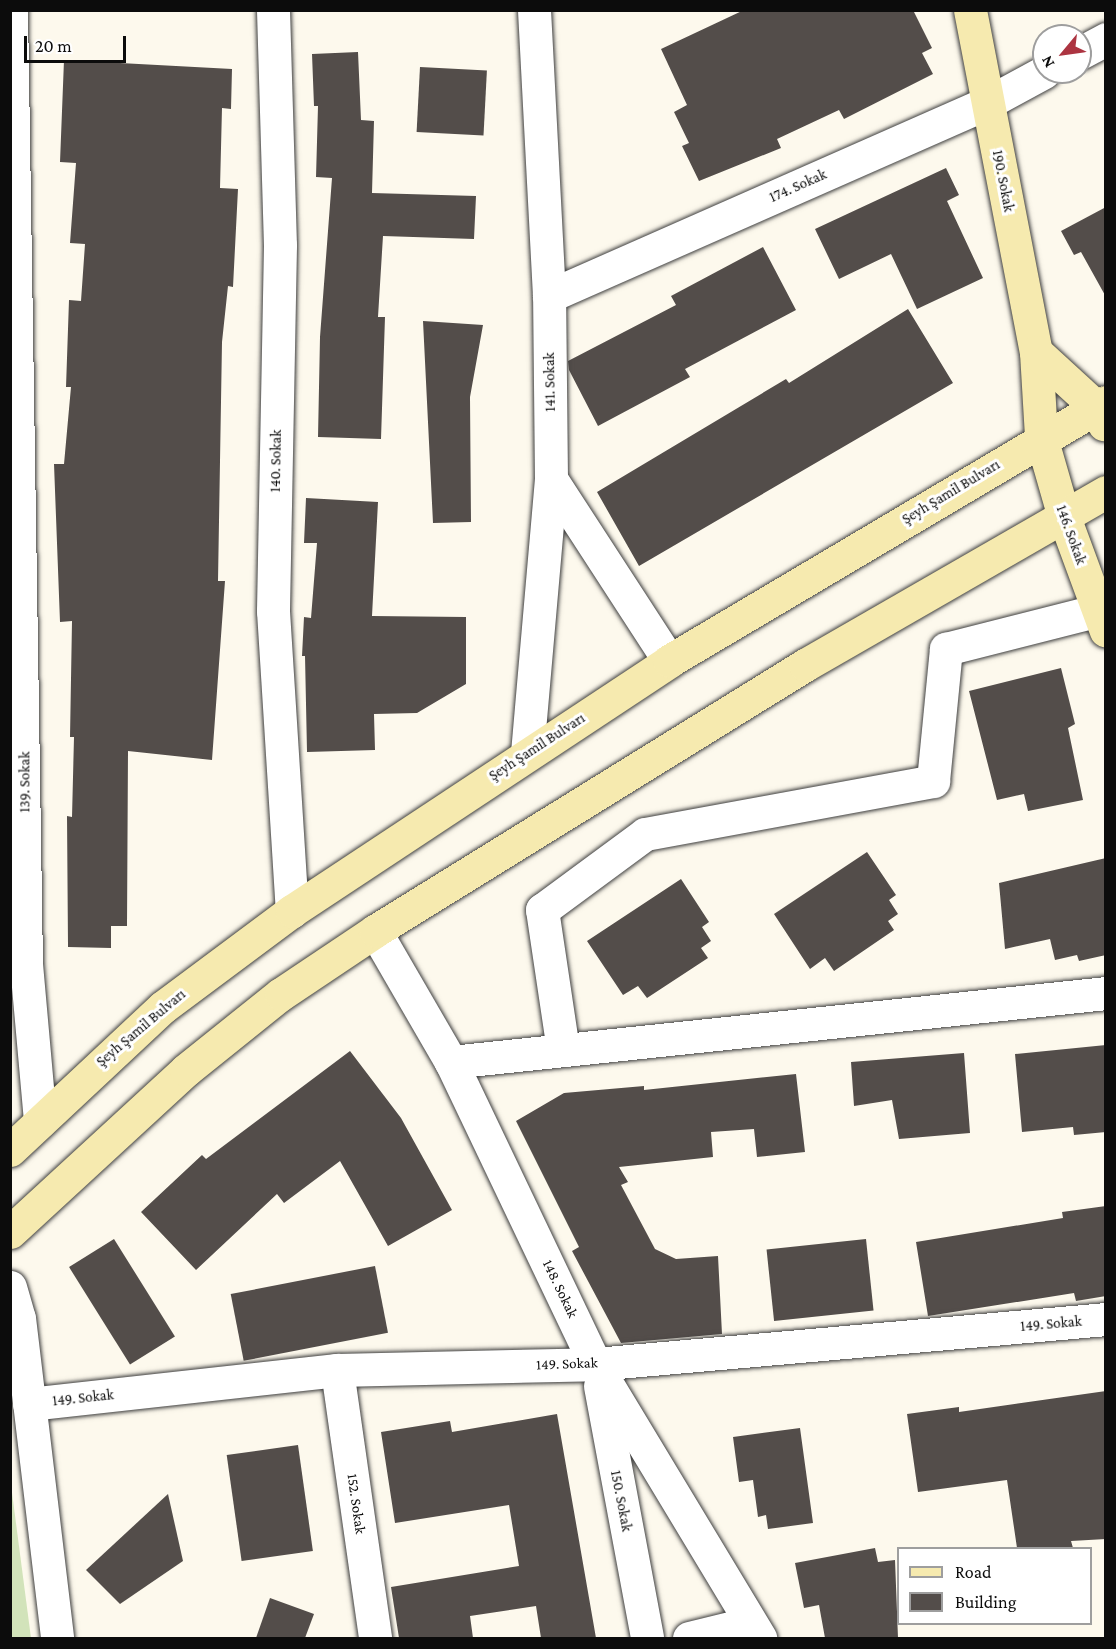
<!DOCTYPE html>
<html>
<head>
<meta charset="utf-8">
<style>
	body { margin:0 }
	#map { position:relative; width:1116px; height:1649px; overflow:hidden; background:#fdf9ed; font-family:"Crimson Pro",serif }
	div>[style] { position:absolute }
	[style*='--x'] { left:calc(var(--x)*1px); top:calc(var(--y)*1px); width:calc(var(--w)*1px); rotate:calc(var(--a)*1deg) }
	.green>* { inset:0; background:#d2e3ba }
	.building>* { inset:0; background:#534d4a; transform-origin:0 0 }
	.roads { filter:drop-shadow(0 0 2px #3f3f3f) drop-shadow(0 0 2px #3f3f3f) }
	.street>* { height:33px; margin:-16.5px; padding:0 16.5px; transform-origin:16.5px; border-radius:16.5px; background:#fff }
	.secondary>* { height:33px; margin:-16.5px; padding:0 16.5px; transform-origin:16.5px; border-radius:16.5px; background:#f6eaaf }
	span { translate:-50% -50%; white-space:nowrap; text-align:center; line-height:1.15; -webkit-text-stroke:6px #fff; paint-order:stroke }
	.street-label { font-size:15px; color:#0c0c0c }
	.frame { position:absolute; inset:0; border:12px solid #0c0c0c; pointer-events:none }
	.legend { position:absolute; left:897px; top:1547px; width:195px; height:78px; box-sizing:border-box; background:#fff; border:2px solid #9e9e9e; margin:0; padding:8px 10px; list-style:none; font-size:18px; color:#0c0c0c }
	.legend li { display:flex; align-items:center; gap:12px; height:30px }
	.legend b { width:30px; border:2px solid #9e9e9e }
	.north { position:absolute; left:1032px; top:24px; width:60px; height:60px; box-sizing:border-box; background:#fff; border:2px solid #9e9e9e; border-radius:50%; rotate:241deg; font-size:16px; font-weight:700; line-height:24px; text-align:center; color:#0c0c0c }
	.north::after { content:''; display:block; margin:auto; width:21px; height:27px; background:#ac3441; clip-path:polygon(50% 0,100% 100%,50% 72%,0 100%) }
	.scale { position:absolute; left:24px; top:36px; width:102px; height:27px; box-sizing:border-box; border:3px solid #0c0c0c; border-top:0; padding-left:8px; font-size:18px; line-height:21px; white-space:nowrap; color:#0c0c0c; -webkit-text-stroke:4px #fff; paint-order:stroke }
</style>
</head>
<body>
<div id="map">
	<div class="green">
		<i style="clip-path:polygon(11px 1485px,31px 1638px,11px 1638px)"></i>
	</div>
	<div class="building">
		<i style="clip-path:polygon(744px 10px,913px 10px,932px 48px,922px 53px,933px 74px,844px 119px,839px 110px,777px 139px,781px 148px,699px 181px,682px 146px,689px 143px,674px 112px,687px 105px,661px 49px)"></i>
		<i style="clip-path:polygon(358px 52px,361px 120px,374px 121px,372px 193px,476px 196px,474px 239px,383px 236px,378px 317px,385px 317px,381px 439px,318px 437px,320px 337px,332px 178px,316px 177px,318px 106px,314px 106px,312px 54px)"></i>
		<i style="clip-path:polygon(64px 60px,232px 69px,231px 109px,222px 108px,220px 188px,238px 189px,233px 287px,228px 286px,222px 342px,218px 581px,225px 581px,212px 760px,128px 751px,127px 926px,111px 926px,111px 948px,68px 947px,67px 816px,72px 817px,74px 737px,70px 737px,72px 621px,60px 622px,54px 464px,64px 464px,71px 387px,66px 387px,69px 300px,81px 301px,85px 244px,70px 243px,76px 163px,60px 162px)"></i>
		<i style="left:420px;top:67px;width:67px;height:65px;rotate:3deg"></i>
		<i style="clip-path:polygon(946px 168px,959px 195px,947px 201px,983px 278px,917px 309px,891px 254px,839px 279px,815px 229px)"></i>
		<i style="clip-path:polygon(1106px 207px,1106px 297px,1081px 252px,1074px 255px,1061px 231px)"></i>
		<i style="clip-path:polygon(763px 247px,796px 310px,685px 369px,690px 377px,598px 426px,569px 370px,568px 361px,676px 305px,671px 296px)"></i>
		<i style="clip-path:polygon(908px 309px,953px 383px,639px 566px,597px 492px,786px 379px,789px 383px)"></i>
		<i style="clip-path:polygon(423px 321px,483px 325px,470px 397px,471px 522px,433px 523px)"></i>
		<i style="clip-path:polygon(306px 498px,378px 502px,372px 616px,466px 617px,466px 684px,417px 713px,374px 714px,375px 750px,307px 752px,305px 656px,302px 656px,304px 617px,311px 618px,317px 543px,304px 543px)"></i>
		<i style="clip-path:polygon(1061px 668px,1075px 724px,1068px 728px,1083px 800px,1028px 811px,1024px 794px,997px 800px,969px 691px)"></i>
		<i style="clip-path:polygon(867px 852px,896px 895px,889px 900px,898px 914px,888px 921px,894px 930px,834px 971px,825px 958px,810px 969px,774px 914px)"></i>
		<i style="clip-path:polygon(1106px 858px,1106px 955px,1079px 961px,1077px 955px,1055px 960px,1050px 939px,1005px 949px,999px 883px)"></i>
		<i style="clip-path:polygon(681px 879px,709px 922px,702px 927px,711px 941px,701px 948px,708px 958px,647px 998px,638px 986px,623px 995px,587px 941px)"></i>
		<i style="clip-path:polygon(1106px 1045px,1106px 1132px,1074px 1135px,1073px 1127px,1022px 1132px,1015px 1054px)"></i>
		<i style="clip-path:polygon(350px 1051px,401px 1118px,452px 1210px,388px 1246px,340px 1161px,284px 1203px,277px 1194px,196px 1270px,141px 1212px,202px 1155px,206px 1159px)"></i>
		<i style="clip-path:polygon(964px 1053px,970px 1133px,899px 1139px,892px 1100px,854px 1106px,851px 1062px)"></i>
		<i style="clip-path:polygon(796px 1074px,805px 1152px,757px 1157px,754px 1129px,711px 1132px,713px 1157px,619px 1167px,628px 1182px,621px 1185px,655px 1249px,676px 1259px,718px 1256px,722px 1334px,621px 1343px,572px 1251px,579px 1247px,516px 1121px,564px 1093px,644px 1086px,644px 1090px)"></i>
		<i style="clip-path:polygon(1106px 1206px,1106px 1296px,1076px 1301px,1074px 1293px,928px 1316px,916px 1242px,1063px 1218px,1062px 1212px)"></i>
		<i style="left:114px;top:1239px;width:115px;height:53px;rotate:58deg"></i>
		<i style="left:866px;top:1239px;width:72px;height:100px;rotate:84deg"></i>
		<i style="left:375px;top:1266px;width:68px;height:147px;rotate:79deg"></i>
		<i style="clip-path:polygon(1106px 1391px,1106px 1539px,1071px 1541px,1073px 1548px,1017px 1548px,1007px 1480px,918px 1492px,907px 1414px,959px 1407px,959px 1412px)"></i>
		<i style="clip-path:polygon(557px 1414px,596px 1638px,541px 1638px,536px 1606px,470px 1616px,473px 1638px,399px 1638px,391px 1587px,519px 1566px,509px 1505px,395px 1523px,381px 1432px,450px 1421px,452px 1432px)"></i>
		<i style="clip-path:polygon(800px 1428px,813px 1523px,768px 1529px,766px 1515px,758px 1517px,753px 1480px,739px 1482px,733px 1437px)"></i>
		<i style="left:298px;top:1445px;width:107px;height:72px;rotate:82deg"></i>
		<i style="clip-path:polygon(168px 1494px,183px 1561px,120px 1604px,86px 1570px)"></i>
		<i style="clip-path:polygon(875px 1548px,878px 1562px,895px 1560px,898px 1638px,825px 1638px,819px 1605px,804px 1608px,795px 1563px)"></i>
		<i style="clip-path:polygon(270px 1598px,314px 1614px,305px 1638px,256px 1638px)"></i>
	</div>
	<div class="roads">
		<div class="street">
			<i style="--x:11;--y:10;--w:954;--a:89.1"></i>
			<i style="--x:26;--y:964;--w:158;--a:84.9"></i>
			<i style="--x:273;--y:10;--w:235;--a:88.3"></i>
			<i style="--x:280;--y:245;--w:366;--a:91.1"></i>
			<i style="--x:273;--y:611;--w:301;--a:86.4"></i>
			<i style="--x:1080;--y:53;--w:30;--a:-28"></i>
			<i style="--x:549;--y:296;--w:479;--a:-23.8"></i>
			<i style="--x:987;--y:103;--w:65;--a:-28.5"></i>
			<i style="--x:551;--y:479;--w:217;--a:57"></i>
			<i style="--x:527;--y:753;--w:275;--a:-85"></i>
			<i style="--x:551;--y:479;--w:183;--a:-90.6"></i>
			<i style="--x:549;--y:296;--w:286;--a:-93"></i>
			<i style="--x:375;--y:931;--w:151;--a:59.9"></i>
			<i style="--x:451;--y:1062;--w:335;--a:64.5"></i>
			<i style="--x:595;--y:1364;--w:320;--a:58.9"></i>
			<i style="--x:563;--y:1050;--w:142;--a:-98.5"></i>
			<i style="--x:542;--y:910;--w:128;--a:-36.4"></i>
			<i style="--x:645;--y:834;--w:293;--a:-10.4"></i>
			<i style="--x:933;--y:781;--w:133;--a:-84.4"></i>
			<i style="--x:946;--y:649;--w:158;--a:-14.3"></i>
			<i style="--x:451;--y:1062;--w:659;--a:-6.01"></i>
			<i style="--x:10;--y:1287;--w:32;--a:74"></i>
			<i style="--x:19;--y:1318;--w:322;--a:83.2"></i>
			<i style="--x:337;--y:1370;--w:271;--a:81.9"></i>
			<i style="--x:600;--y:1386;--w:256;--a:79.4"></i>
			<i style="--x:29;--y:1404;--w:310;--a:-6.3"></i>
			<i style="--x:337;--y:1370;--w:258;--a:-1.3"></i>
			<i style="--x:595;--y:1364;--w:513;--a:-5.03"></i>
			<i style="--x:689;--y:1638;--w:63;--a:-13.8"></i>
		</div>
		<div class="secondary">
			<i style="--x:970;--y:10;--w:348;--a:79.1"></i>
			<i style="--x:1036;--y:352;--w:85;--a:86.6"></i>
			<i style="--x:1041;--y:437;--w:83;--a:74"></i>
			<i style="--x:1064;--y:517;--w:121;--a:69.8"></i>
			<i style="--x:1036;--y:352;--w:81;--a:42.5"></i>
			<i style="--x:1096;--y:407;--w:19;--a:65"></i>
			<i style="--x:10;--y:1150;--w:209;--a:-43.1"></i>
			<i style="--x:163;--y:1007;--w:161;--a:-36.7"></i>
			<i style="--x:292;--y:911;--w:452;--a:-33.5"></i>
			<i style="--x:669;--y:661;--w:508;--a:-30.65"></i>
			<i style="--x:10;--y:1232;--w:239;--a:-42.6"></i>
			<i style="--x:186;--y:1070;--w:122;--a:-38.7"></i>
			<i style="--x:281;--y:994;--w:113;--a:-33.8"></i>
			<i style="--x:375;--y:931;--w:506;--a:-31.74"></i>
			<i style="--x:805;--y:665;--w:347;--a:-29.9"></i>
		</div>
	</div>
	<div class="street-label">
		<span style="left:1003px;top:181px;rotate:79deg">190. Sokak</span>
		<span style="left:798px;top:186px;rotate:-24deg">174. Sokak</span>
		<span style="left:550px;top:382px;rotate:-91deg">141. Sokak</span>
		<span style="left:276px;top:461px;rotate:-89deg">140. Sokak</span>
		<span style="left:951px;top:492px;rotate:-31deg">Şeyh Şamil Bulvarı</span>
		<span style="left:1071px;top:535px;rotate:70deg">146. Sokak</span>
		<span style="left:537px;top:747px;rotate:-33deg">Şeyh Şamil Bulvarı</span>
		<span style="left:25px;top:782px;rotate:-90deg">139. Sokak</span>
		<span style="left:141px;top:1028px;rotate:-40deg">Şeyh Şamil Bulvarı</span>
		<span style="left:560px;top:1289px;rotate:64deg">148. Sokak</span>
		<span style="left:1051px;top:1324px;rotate:-5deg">149. Sokak</span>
		<span style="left:567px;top:1364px;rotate:-2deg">149. Sokak</span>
		<span style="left:83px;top:1398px;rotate:-6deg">149. Sokak</span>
		<span style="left:621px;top:1501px;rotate:79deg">150. Sokak</span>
		<span style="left:356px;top:1504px;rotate:82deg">152. Sokak</span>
	</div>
	<div class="frame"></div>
	<ul class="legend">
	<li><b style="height:8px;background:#f6eaaf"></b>Road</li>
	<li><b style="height:16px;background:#534d4a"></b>Building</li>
	</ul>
	<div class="north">N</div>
	<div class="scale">20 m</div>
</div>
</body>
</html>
